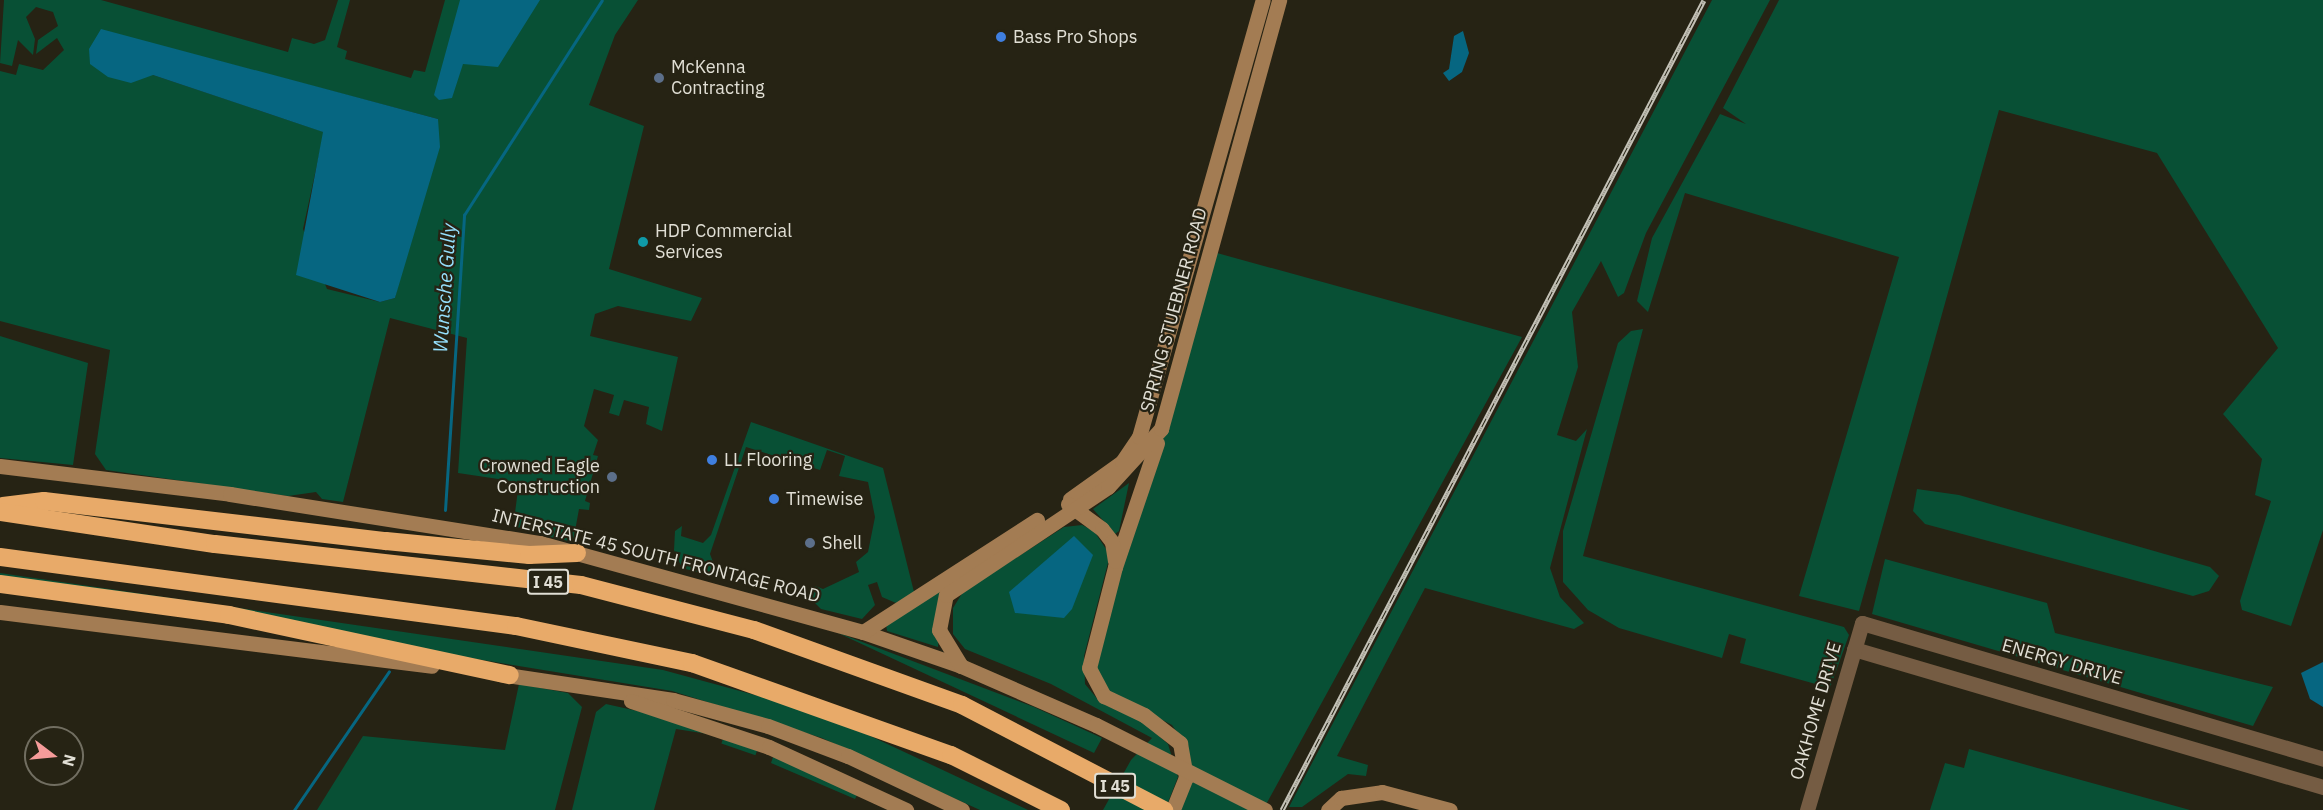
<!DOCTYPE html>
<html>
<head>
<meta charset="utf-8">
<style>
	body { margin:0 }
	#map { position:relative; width:2323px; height:810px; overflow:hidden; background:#262314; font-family:"IBM Plex Sans",sans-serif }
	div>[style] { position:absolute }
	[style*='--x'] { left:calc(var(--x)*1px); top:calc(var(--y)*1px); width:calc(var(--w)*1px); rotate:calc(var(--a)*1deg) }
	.green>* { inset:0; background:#085035; transform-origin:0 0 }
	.water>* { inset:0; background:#066681 }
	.stream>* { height:3px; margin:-1.5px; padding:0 1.5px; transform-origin:1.5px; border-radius:1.5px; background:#066681 }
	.tertiary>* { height:15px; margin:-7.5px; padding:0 7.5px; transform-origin:7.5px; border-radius:7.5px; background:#755c43 }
	.secondary>* { height:15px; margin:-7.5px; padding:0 7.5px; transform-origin:7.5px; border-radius:7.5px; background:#a37c53 }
	.motorway>* { height:18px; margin:-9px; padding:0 9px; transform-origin:9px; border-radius:9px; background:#e8aa69 }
	.rail>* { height:5px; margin-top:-2.5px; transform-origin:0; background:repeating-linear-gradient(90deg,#262314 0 9px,#c4c2b7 0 18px); box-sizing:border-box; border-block:2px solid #c4c2b7 }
	.secondary-bridge>* { height:15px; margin:-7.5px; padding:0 7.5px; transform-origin:7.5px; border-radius:7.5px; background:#a37c53 }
	.dots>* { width:16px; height:16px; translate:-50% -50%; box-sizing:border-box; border:3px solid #262314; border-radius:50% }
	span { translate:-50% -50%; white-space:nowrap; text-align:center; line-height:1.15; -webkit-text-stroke:4.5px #262314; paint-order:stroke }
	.shield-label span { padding:2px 4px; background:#262314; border:2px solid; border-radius:4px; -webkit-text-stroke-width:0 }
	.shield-label { font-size:16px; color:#e1dfd5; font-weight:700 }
	.poi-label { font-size:18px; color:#e1dfd5 }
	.left { translate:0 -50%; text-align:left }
	.right { translate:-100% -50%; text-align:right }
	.street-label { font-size:18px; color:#e1dfd5 }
	.water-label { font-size:20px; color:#95dffc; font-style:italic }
	.north { position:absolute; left:24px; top:726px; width:60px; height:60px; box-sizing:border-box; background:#262314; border:2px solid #716e61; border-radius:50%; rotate:106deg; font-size:16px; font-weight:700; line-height:24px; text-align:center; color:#e1dfd5 }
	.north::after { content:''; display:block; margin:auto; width:21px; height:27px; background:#f59b9a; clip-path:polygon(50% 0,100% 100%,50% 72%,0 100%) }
</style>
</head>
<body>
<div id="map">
	<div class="green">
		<i style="clip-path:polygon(evenodd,4px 0,101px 0,288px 52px,292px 38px,314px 44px,325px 40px,338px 0,350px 0,337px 47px,347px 51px,345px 59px,411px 78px,414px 70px,425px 72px,445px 0,638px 0,615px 35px,589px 105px,644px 126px,609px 269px,702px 298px,691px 321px,618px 306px,595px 314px,590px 336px,678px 357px,662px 431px,646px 424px,649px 407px,624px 400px,619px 416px,609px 413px,614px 395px,594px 389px,584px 426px,598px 440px,593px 455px,598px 456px,585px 501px,590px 503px,589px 510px,579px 509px,573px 542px,542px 535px,537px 526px,513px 528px,519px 482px,458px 473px,467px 338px,390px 318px,343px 502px,322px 499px,316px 492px,288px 496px,106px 470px,95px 454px,110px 350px,0 321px,0 71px,16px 75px,19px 64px,43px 70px,64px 50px,57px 38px,36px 54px,38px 40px,58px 26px,53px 12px,36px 7px,26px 17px,35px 39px,33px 55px,18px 40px,12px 66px,0 63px,4px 0,101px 30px,438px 119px,395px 298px,380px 302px,327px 289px,303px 229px,324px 132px,153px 75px,101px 30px)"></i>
		<i style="clip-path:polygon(1712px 0,1770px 0,1646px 233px,1624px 293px,1618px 297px,1601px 261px,1572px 312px,1578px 367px,1557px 435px,1576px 441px,1587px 429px,1550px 568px,1560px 597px,1584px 623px,1574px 629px,1425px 588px,1337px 756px,1368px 765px,1366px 776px,1348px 774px,1302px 807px,1289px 807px)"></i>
		<i style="clip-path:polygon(1779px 0,2323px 0,2323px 530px,2291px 626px,2242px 610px,2240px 601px,2271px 501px,2255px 495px,2262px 459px,2223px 414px,2278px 348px,2157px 153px,1999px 110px,1859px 611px,1799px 596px,1899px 257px,1685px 193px,1648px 312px,1637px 301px,1652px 238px,1720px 114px,1746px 124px,1723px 108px)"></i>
		<i style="clip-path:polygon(1217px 253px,1522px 337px,1263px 810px,1179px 810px,1185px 744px,1172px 725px,1110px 693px,1096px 676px,1095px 659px,1129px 536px,1171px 416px)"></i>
		<i style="clip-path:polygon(1643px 329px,1583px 556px,1844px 627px,1849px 635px,1830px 688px,1740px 663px,1746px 639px,1729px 634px,1722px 658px,1619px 628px,1588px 610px,1563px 582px,1563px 531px,1618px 343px,1631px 331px)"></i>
		<i style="clip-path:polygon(0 336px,88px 363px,73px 465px,0 458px)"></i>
		<i style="clip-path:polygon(751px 422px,883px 468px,914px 592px,896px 603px,882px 597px,877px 582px,868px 585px,875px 605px,862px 619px,821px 609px,812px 600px,815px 586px,823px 589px,859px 572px,856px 562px,868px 552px,875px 517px,868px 482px,839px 476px,845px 456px,827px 450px,820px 470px,746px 447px,710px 554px,716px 570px,708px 575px,682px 568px,674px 550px,675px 531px,682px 526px,681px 536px,703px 543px,711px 535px)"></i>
		<i style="clip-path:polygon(1129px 483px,1119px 531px,1115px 534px,1093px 509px)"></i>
		<i style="clip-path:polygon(1917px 489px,1959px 495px,2210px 567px,2219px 576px,2209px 591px,2193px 596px,1925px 524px,1913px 511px)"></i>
		<i style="clip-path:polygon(1082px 525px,1094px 531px,1110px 555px,1084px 656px,1085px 684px,1099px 701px,1144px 723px,1168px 744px,1178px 777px,1165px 810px,1103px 810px,1131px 760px,1152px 738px,1051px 684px,965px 649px,953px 634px,953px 608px,963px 592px,1064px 527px)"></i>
		<i style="clip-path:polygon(1885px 559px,2047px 603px,2055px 633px,2273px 687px,2253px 726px,1872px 614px)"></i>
		<i style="clip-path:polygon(0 573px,663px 670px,773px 700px,866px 734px,1028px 810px,980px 810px,822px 738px,672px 691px,0 581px)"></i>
		<i style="clip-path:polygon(941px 588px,938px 647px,887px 631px,886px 624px)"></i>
		<i style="clip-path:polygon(836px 632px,1034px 707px,1102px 738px,1094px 753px)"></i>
		<i style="clip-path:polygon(519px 684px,568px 693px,582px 707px,555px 810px,317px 810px,363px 736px,505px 750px)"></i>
		<i style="clip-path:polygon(606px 704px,678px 720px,708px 734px,676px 729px,654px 810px,572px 810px,596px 712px)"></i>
		<i style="left:724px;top:736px;width:36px;height:8px;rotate:19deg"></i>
		<i style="clip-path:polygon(1969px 749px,2190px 810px,1930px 810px,1945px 763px,1964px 768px)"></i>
		<i style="clip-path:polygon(774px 754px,857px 795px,855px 799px,771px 763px)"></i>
	</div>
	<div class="water">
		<i style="clip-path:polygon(460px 0,540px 0,498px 67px,463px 64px,452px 98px,439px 100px,434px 95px)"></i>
		<i style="clip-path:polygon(101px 29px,438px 119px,440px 147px,395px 298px,380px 302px,296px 275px,323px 132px,153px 75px,131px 83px,108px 77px,90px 64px,89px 49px)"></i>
		<i style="clip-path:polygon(1463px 31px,1469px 53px,1462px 72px,1449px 81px,1443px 73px,1449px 69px,1454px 36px)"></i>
		<i style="clip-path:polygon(1074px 536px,1093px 555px,1072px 609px,1064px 618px,1015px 613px,1009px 592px)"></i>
		<i style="clip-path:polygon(2323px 662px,2323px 707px,2310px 699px,2301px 673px)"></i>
	</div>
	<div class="stream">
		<i style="--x:445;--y:510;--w:296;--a:-86.3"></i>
		<i style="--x:464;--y:215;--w:255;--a:-57.3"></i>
		<i style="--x:294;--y:810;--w:168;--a:-55.6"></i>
	</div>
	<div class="tertiary">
		<i style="--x:1854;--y:649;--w:489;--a:16.4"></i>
		<i style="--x:1807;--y:810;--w:195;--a:-73.6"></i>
		<i style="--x:1862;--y:623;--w:481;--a:16.4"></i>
	</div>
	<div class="secondary">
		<i style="--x:1157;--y:443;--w:131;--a:108.7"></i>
		<i style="--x:1115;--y:567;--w:104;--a:104.4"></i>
		<i style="--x:1089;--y:668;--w:32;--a:62"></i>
		<i style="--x:1104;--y:696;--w:44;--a:25.4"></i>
		<i style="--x:1144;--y:715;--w:46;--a:37.9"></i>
		<i style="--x:1180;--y:743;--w:35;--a:80"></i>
		<i style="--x:1186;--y:777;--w:35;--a:112"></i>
		<i style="--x:0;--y:466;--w:232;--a:6.9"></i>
		<i style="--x:230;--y:494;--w:314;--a:9"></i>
		<i style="--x:540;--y:543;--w:335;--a:15.4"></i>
		<i style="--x:863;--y:632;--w:104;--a:19.1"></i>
		<i style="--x:961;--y:666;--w:147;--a:23.6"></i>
		<i style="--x:1070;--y:499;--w:64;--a:-35.4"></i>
		<i style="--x:1122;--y:462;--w:30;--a:-56"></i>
		<i style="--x:1139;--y:437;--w:454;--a:-74.2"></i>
		<i style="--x:1068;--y:504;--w:42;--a:36.3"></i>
		<i style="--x:1102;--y:529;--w:16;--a:52"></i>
		<i style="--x:1112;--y:542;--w:19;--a:81"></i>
		<i style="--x:0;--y:612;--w:435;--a:7.1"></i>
		<i style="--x:863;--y:632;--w:207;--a:-32.8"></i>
		<i style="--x:961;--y:666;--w:42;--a:-121.4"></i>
		<i style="--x:939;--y:630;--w:36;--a:-79"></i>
		<i style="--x:946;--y:595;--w:195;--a:-33.7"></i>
		<i style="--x:1108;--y:487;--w:79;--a:-47.6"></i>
		<i style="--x:1161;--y:429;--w:445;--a:-74.6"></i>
		<i style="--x:500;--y:674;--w:175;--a:8.5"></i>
		<i style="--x:673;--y:700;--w:98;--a:15.3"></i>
		<i style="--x:768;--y:726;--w:85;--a:20.6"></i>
		<i style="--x:848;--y:756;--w:126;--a:25.3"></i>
		<i style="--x:631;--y:701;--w:145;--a:18.4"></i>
		<i style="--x:769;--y:747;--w:151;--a:24.7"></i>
		<i style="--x:1328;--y:810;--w:18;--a:-43"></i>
		<i style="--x:1341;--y:798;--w:41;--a:-8.3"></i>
		<i style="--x:1382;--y:792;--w:70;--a:14.8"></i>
	</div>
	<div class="motorway">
		<i style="--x:3;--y:506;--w:41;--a:-7"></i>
		<i style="--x:44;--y:501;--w:344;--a:6.7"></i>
		<i style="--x:386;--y:541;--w:144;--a:5.6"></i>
		<i style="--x:529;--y:555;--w:48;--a:-2.4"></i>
		<i style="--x:0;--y:512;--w:217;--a:8.5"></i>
		<i style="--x:215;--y:544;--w:368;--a:6.4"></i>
		<i style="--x:581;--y:585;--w:179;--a:14.6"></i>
		<i style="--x:754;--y:630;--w:221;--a:19.8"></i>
		<i style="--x:962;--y:705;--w:228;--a:27.5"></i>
		<i style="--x:0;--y:557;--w:521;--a:7.62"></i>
		<i style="--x:516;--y:626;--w:180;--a:11.9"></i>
		<i style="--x:692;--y:663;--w:275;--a:19.6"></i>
		<i style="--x:951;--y:755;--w:123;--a:26.6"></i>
		<i style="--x:0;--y:584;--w:231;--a:7.7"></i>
		<i style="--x:229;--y:615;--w:287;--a:12.1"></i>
	</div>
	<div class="rail">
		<i style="--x:1282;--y:810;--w:913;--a:-62.48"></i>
	</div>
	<div class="secondary-bridge">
		<i style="--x:1096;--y:725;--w:189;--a:26.7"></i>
	</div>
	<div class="dots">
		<i style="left:1001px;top:37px;background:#3f7fe0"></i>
		<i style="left:659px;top:78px;background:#5c6f8a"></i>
		<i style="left:643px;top:242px;background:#0f9aa8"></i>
		<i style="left:712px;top:460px;background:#3f7fe0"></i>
		<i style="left:612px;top:477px;background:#5c6f8a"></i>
		<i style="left:774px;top:499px;background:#3f7fe0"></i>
		<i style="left:810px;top:543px;background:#5c6f8a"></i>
	</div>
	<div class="shield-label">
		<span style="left:548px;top:582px">I 45</span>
		<span style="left:1115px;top:786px">I 45</span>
	</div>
	<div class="poi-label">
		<span class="left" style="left:1013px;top:37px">Bass Pro Shops</span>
		<span class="left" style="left:671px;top:78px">McKenna<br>Contracting</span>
		<span class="left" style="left:655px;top:242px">HDP Commercial<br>Services</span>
		<span class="left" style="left:724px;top:460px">LL Flooring</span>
		<span class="right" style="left:600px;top:477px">Crowned Eagle<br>Construction</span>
		<span class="left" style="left:786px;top:499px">Timewise</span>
		<span class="left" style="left:822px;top:543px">Shell</span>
	</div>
	<div class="street-label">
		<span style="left:1174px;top:310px;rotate:-75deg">SPRING STUEBNER ROAD</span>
		<span style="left:656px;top:556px;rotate:14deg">INTERSTATE 45 SOUTH FRONTAGE ROAD</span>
		<span style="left:2062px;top:662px;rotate:16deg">ENERGY DRIVE</span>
		<span style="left:1816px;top:711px;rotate:-74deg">OAKHOME DRIVE</span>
	</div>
	<div class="water-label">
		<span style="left:444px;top:288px;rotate:-86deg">Wunsche Gully</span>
	</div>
	<div class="north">N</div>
</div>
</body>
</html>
